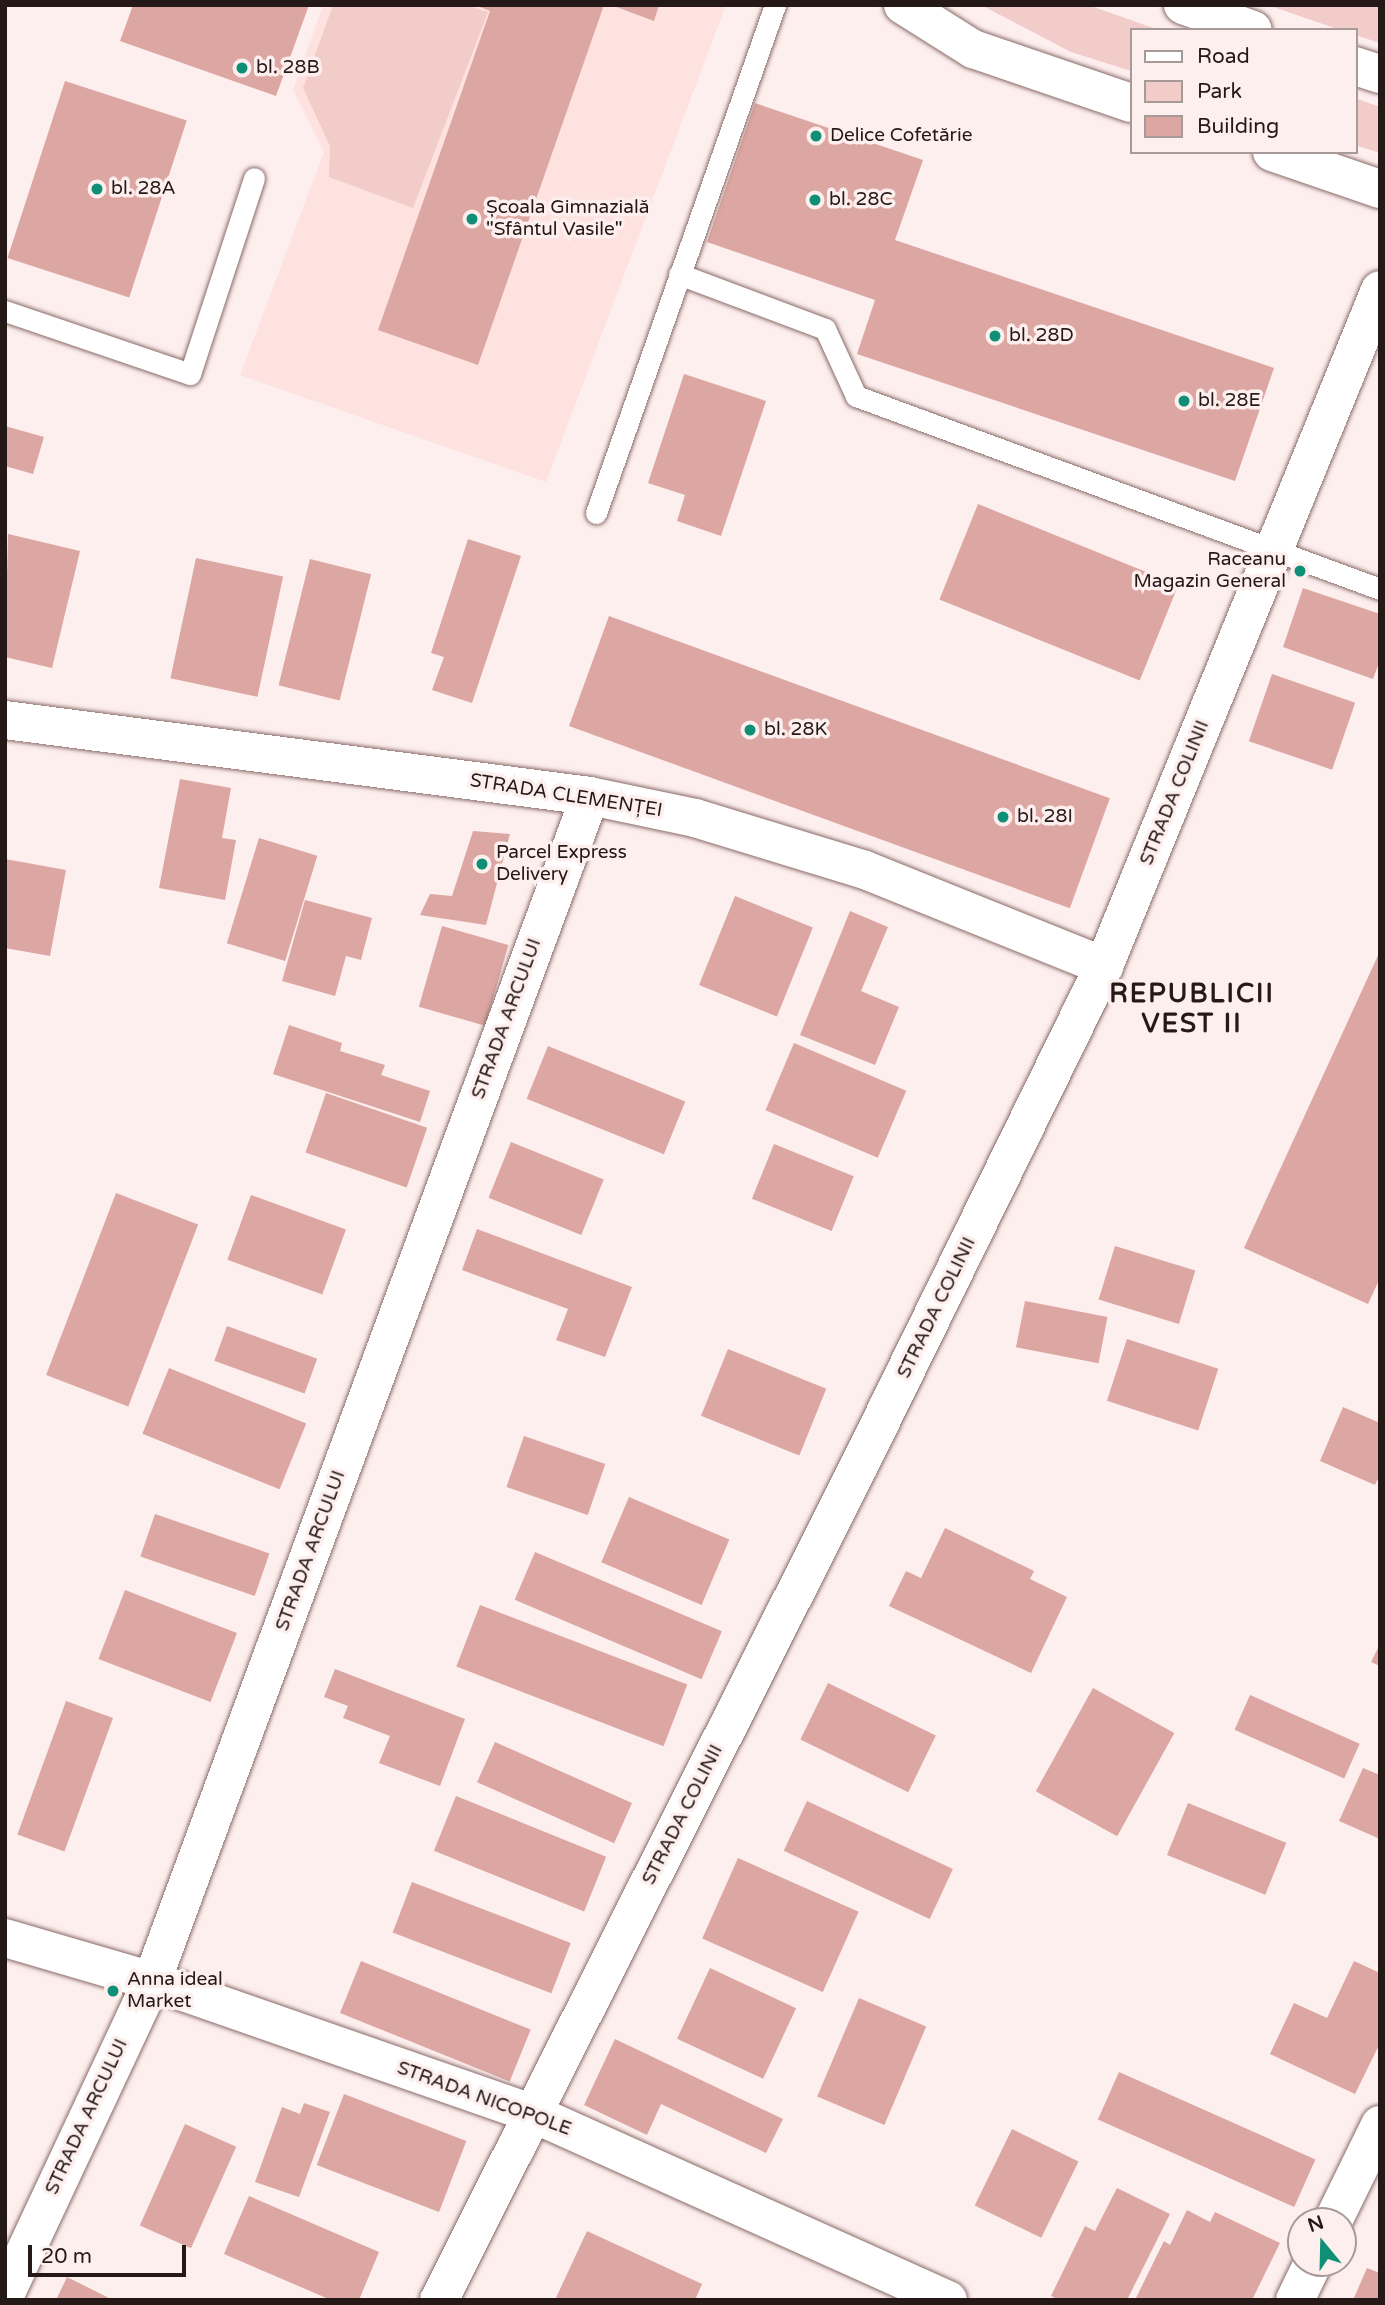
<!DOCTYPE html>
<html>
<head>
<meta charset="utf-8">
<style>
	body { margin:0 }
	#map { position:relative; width:1385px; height:2305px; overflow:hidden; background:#fdefee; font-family:"Varela Round",sans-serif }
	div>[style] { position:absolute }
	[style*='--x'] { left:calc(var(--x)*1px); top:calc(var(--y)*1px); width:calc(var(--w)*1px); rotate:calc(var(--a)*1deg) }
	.built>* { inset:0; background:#fde2e0 }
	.green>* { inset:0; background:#f2ccc9 }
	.building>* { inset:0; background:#dca6a2; transform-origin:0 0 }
	.roads { filter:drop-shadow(0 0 2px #896b68) drop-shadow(0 0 2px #896b68) }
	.service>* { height:21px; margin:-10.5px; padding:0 10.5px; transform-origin:10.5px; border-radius:10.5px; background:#fff }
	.minor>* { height:38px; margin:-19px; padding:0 19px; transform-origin:19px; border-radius:19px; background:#fff }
	.primary>* { height:38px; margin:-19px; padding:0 19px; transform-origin:19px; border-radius:19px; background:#fff }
	.dots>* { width:19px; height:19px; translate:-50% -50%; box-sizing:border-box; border:4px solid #fdefee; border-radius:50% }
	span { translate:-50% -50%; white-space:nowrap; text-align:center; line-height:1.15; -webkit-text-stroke:7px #fdefee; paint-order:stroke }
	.poi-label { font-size:19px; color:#251918 }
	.left { translate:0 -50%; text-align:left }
	.right { translate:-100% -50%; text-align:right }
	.street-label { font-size:19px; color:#251918 }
	.district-label { font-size:26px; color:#251918; font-weight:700; letter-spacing:2px }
	.frame { position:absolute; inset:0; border:7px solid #251918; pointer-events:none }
	.legend { position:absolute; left:1130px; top:28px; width:228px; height:126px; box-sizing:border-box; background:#fdefee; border:2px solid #a79998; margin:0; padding:9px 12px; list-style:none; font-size:21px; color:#251918 }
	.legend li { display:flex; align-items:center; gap:14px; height:35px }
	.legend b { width:35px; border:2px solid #a79998 }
	.north { position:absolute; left:1287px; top:2207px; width:70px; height:70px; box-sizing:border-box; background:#fdefee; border:2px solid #a79998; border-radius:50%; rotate:341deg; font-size:19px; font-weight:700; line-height:28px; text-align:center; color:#251918 }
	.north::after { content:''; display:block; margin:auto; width:24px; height:32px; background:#0f8f75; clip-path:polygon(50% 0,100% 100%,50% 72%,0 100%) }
	.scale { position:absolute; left:28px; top:2245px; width:158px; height:32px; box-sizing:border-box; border:4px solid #251918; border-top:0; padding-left:9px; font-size:21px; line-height:24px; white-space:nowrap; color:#251918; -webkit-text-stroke:5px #fdefee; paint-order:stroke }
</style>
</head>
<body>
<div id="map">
	<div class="built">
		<i style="clip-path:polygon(323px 5px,726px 5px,546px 482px,240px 375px,324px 152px,293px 90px)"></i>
	</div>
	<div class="green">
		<i style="clip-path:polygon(333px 5px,466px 5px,488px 12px,413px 208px,329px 177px,330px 146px,303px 88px)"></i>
		<i style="clip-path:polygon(981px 5px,1088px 5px,1159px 30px,1131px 30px,1131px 71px,1071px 52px)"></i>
		<i style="clip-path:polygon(1268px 5px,1380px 5px,1380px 43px,1355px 35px,1355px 30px,1340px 30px)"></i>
		<i style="clip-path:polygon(1355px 98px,1380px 107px,1380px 153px,1355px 145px)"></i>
	</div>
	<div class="building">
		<i style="clip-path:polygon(133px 5px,309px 5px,276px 96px,120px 41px)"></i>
		<i style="clip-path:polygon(475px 5px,604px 5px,478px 365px,378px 330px,490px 11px)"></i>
		<i style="clip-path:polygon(611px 5px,659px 5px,654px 21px)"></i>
		<i style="left:65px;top:81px;width:128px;height:186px;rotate:18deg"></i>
		<i style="clip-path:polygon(755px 103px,923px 160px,895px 240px,1274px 368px,1235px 481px,857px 354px,875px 300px,707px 242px)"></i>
		<i style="clip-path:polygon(684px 374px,766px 401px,721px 536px,677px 521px,685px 495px,648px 483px)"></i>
		<i style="clip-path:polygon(5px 426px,44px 437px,33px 474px,5px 466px)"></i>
		<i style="left:978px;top:504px;width:216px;height:103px;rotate:22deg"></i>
		<i style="clip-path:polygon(8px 534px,80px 551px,52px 668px,5px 657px)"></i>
		<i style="clip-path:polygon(468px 539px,521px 556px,472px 703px,432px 690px,444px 657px,431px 653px)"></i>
		<i style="left:196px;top:558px;width:89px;height:123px;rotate:12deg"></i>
		<i style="left:310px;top:559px;width:63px;height:130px;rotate:14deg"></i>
		<i style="clip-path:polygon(1303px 588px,1380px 614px,1380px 660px,1373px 679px,1283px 647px)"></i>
		<i style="left:609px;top:616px;width:533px;height:117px;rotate:20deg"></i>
		<i style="left:1272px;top:674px;width:88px;height:71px;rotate:19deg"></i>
		<i style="clip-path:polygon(180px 779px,231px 788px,222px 838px,236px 840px,225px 900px,159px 888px)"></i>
		<i style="clip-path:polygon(473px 831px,510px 834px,486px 925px,420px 915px,430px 894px,452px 896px)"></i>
		<i style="left:259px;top:838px;width:61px;height:110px;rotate:17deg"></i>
		<i style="clip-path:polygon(5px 859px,66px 870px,50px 956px,5px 948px)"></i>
		<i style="left:735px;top:896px;width:84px;height:96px;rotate:22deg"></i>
		<i style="clip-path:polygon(305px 900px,372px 918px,361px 960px,346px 956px,335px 996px,282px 981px)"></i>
		<i style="clip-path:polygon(850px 911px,888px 927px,861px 991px,899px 1007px,875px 1065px,800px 1035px)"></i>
		<i style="left:442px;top:926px;width:69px;height:84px;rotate:16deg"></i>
		<i style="clip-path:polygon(1380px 951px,1380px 1278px,1368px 1304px,1244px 1248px)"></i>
		<i style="clip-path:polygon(289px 1025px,342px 1043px,340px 1051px,385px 1065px,381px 1075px,430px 1091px,420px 1122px,273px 1074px)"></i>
		<i style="left:794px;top:1043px;width:122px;height:73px;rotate:23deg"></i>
		<i style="left:548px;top:1046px;width:148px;height:57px;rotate:22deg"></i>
		<i style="left:326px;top:1093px;width:107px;height:63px;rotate:19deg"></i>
		<i style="left:511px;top:1142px;width:100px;height:60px;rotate:22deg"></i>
		<i style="left:774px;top:1144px;width:86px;height:59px;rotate:22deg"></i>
		<i style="left:116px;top:1193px;width:88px;height:195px;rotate:21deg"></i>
		<i style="left:251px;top:1195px;width:101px;height:69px;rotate:20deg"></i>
		<i style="clip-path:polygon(477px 1229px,632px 1287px,605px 1357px,556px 1340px,568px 1309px,462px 1270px)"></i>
		<i style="left:1115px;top:1246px;width:84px;height:56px;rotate:17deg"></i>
		<i style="left:1025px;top:1301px;width:84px;height:47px;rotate:11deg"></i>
		<i style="left:227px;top:1326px;width:96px;height:37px;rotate:20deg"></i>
		<i style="left:1127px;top:1339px;width:96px;height:65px;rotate:18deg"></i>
		<i style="left:728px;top:1349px;width:106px;height:72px;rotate:22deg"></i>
		<i style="left:169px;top:1368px;width:148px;height:71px;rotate:22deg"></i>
		<i style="clip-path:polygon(1343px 1407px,1380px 1423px,1380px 1475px,1375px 1485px,1320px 1461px)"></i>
		<i style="left:524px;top:1436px;width:86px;height:54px;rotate:19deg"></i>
		<i style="left:629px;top:1497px;width:109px;height:71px;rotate:23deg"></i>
		<i style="left:155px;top:1514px;width:121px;height:45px;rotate:19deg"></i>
		<i style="clip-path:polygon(945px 1528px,1034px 1571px,1030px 1579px,1067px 1597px,1031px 1673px,889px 1606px,906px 1571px,921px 1578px)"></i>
		<i style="left:535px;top:1552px;width:203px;height:52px;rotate:23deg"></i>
		<i style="left:125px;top:1590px;width:120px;height:74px;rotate:21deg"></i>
		<i style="left:480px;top:1605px;width:222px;height:66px;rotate:21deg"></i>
		<i style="clip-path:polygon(1380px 1644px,1380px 1666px,1371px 1662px)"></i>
		<i style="clip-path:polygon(335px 1669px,465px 1719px,440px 1786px,379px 1763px,390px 1736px,343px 1718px,348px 1706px,324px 1697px)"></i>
		<i style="left:828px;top:1683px;width:120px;height:63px;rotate:26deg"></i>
		<i style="left:1093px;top:1688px;width:93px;height:118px;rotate:29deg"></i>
		<i style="left:1250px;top:1695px;width:120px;height:38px;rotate:24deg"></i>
		<i style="left:66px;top:1701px;width:50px;height:142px;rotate:20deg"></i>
		<i style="left:495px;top:1742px;width:150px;height:44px;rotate:24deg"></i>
		<i style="clip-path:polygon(1363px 1768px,1380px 1775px,1380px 1839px,1339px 1821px)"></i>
		<i style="left:456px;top:1796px;width:162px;height:59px;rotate:22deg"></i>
		<i style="left:807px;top:1801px;width:161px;height:55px;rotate:25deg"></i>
		<i style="left:1188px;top:1803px;width:106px;height:56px;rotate:22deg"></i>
		<i style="left:738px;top:1858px;width:132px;height:88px;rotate:24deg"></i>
		<i style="left:412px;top:1882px;width:170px;height:54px;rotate:21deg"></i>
		<i style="left:361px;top:1961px;width:183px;height:56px;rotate:22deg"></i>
		<i style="clip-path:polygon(1354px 1961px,1380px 1973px,1380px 2043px,1355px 2094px,1270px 2054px,1294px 2003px,1327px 2018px)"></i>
		<i style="left:710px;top:1968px;width:95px;height:78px;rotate:25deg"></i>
		<i style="left:859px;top:1998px;width:73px;height:107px;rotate:23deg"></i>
		<i style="clip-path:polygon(615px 2039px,783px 2119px,766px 2153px,661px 2104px,647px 2135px,584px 2105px)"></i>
		<i style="left:1119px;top:2072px;width:215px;height:52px;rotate:24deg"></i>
		<i style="left:344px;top:2094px;width:131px;height:76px;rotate:21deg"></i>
		<i style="clip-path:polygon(304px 2103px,330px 2112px,299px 2197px,255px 2182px,282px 2107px,300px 2114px)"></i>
		<i style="left:185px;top:2124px;width:56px;height:111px;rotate:24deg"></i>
		<i style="left:1012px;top:2129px;width:74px;height:85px;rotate:26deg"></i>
		<i style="clip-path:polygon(1117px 2188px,1170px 2214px,1127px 2300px,1059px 2300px,1051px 2296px,1085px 2226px,1095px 2231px)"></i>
		<i style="clip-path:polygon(249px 2196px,379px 2252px,359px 2300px,331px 2300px,224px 2254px)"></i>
		<i style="clip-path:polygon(1187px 2210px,1210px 2222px,1215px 2212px,1280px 2243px,1252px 2300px,1135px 2300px,1164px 2241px,1170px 2245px)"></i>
		<i style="clip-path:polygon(587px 2231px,702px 2284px,695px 2300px,555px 2300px)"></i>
		<i style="clip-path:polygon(1367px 2268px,1380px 2273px,1380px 2300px,1353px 2300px)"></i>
		<i style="clip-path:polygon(67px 2277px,113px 2300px,56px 2300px)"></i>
	</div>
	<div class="roads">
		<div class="service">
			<i style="--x:679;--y:274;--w:156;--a:20.6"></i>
			<i style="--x:825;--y:329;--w:74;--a:65.2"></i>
			<i style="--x:856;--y:396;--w:558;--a:20.22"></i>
			<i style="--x:5;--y:311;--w:195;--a:18.8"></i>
			<i style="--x:190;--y:374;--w:206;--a:-71.9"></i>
			<i style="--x:596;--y:513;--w:539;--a:-70.59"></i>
		</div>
		<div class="minor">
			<i style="--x:5;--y:720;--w:590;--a:7.4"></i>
			<i style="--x:590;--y:796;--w:107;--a:11.8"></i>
			<i style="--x:695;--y:818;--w:178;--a:17"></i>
			<i style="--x:865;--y:870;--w:258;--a:21.9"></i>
			<i style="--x:5;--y:1938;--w:153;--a:16.3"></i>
			<i style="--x:152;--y:1981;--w:402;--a:19.2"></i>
			<i style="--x:532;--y:2113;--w:456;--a:24.2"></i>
			<i style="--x:1333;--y:2221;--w:107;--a:-63.9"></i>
			<i style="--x:5;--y:2295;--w:347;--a:-64.9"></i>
			<i style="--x:152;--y:1981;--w:1263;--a:-69.71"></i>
			<i style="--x:439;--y:2300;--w:936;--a:-63.27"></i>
			<i style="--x:860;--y:1464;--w:555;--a:-63.9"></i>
			<i style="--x:1104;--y:966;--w:730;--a:-67.79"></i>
			<i style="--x:1295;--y:2300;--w:41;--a:-64.1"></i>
		</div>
		<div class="primary">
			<i style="--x:903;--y:5;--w:83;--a:32.2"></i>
			<i style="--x:973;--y:49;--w:167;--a:18.9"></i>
			<i style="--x:1183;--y:5;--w:74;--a:19.7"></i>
			<i style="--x:1355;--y:66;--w:26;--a:18"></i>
			<i style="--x:1272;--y:152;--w:114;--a:18.9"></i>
		</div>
	</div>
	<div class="dots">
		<i style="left:242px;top:68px;background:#0f8f75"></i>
		<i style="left:816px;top:136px;background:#0f8f75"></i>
		<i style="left:97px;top:189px;background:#0f8f75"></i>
		<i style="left:815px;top:200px;background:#0f8f75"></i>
		<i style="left:472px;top:219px;background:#0f8f75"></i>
		<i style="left:995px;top:336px;background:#0f8f75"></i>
		<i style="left:1184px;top:401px;background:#0f8f75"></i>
		<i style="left:1300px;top:571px;background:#0f8f75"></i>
		<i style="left:750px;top:730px;background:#0f8f75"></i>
		<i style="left:1003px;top:817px;background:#0f8f75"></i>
		<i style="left:482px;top:864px;background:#0f8f75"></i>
		<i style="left:113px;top:1991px;background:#0f8f75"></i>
	</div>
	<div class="poi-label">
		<span class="left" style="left:256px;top:68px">bl. 28B</span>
		<span class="left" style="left:830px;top:136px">Delice Cofetărie</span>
		<span class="left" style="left:111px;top:189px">bl. 28A</span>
		<span class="left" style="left:829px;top:200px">bl. 28C</span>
		<span class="left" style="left:486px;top:219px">Școala Gimnazială<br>"Sfântul Vasile"</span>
		<span class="left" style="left:1009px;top:336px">bl. 28D</span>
		<span class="left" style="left:1198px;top:401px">bl. 28E</span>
		<span class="right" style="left:1286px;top:571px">Raceanu<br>Magazin General</span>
		<span class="left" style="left:764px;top:730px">bl. 28K</span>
		<span class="left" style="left:1017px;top:817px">bl. 28I</span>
		<span class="left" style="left:496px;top:864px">Parcel Express<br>Delivery</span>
		<span class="left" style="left:127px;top:1991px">Anna ideal<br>Market</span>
	</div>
	<div class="street-label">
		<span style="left:1175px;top:793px;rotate:-68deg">STRADA COLINII</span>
		<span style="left:566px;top:796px;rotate:9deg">STRADA CLEMENȚEI</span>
		<span style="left:507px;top:1019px;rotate:-70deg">STRADA ARCULUI</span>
		<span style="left:937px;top:1308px;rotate:-64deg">STRADA COLINII</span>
		<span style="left:311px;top:1551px;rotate:-70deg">STRADA ARCULUI</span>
		<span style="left:683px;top:1815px;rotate:-63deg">STRADA COLINII</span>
		<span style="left:484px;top:2099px;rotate:20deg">STRADA NICOPOLE</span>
		<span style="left:87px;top:2117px;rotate:-65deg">STRADA ARCULUI</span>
	</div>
	<div class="district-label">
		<span style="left:1192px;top:1009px">REPUBLICII<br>VEST II</span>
	</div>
	<div class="frame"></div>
	<ul class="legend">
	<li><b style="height:9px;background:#fff"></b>Road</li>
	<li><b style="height:19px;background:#f2ccc9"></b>Park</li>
	<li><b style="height:19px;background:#dca6a2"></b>Building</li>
	</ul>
	<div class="north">N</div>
	<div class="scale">20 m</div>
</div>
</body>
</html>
